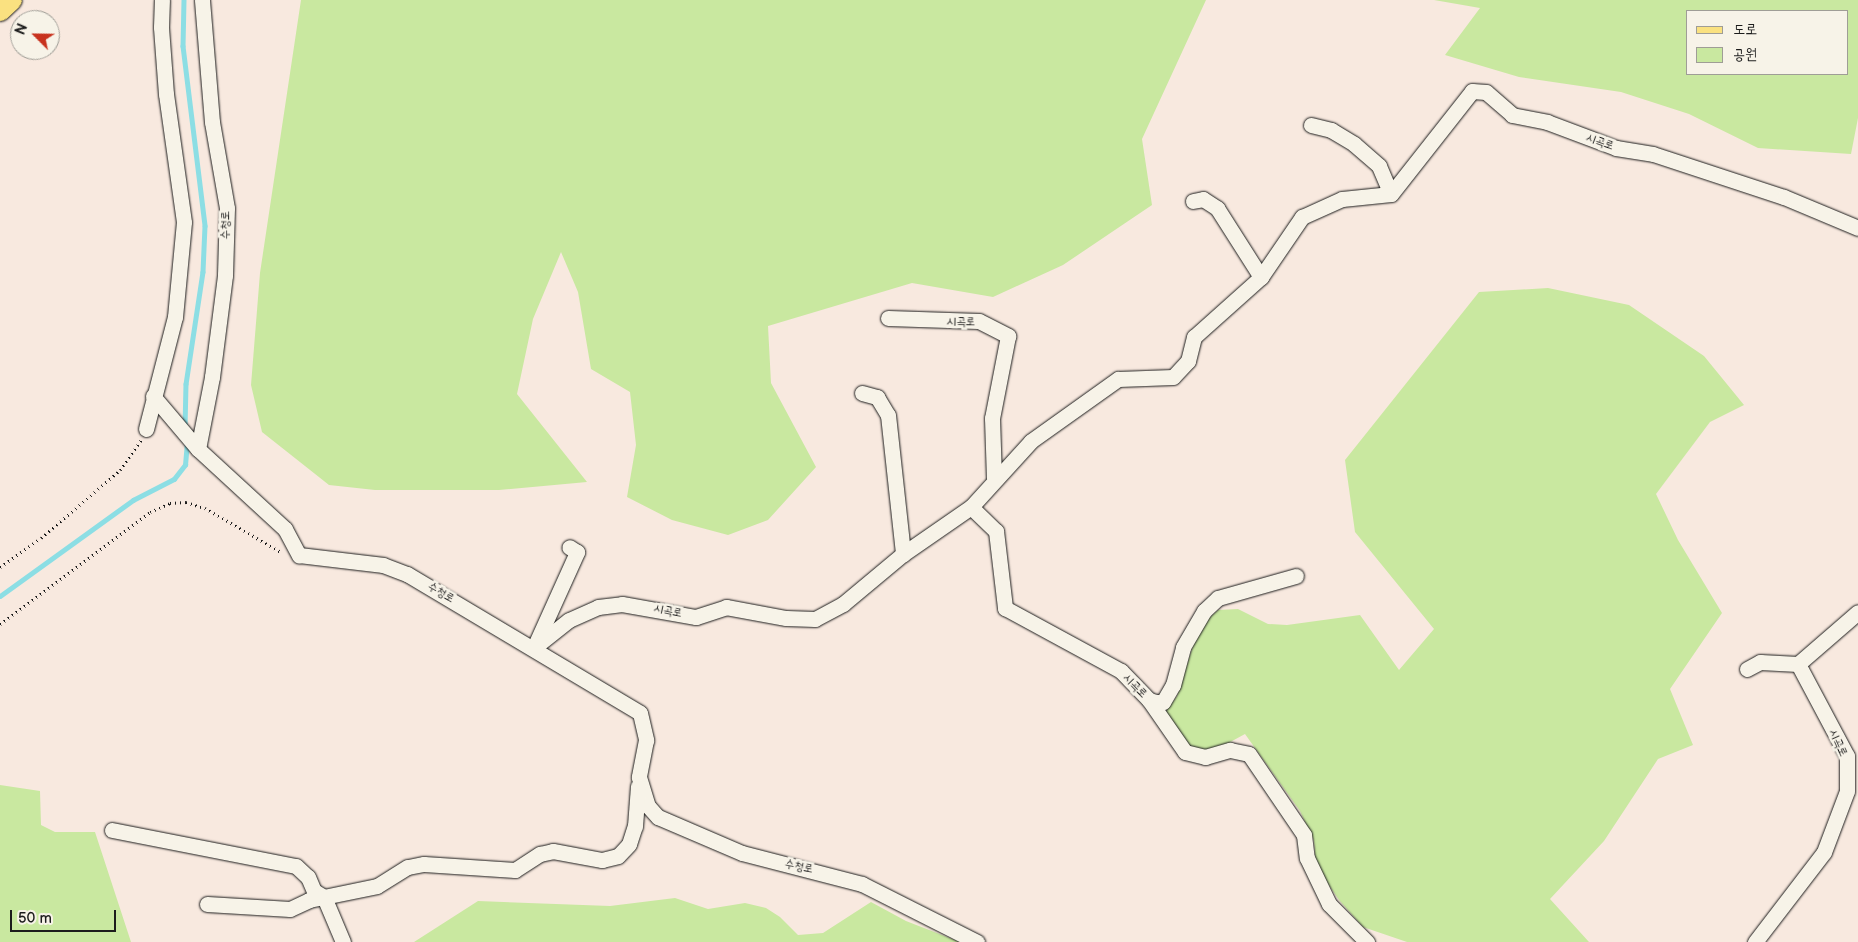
<!DOCTYPE html>
<html>
<head>
<meta charset="utf-8">
<style>
	body { margin:0 }
	#map { position:relative; width:1858px; height:942px; overflow:hidden; background:#f8e9df; font-family:"Balsamiq Sans","Poor Story",sans-serif }
	div>[style] { position:absolute }
	[style*='--x'] { left:calc(var(--x)*1px); top:calc(var(--y)*1px); width:calc(var(--w)*1px); rotate:calc(var(--a)*1deg) }
	.green>* { inset:0; background:#c9e8a0 }
	.stream>* { height:4.5px; margin:-2.25px; padding:0 2.25px; transform-origin:2.25px; border-radius:2.25px; background:#8cdee4 }
	.path>* { height:2.5px; margin-top:-1.25px; transform-origin:0; background:repeating-linear-gradient(90deg,#1c1c1c 0 1px,transparent 0 5px) }
	.roads { filter:drop-shadow(0 0 1px #1c1c1c) drop-shadow(0 0 1px #1c1c1c) }
	.minor>* { height:15px; margin:-7.5px; padding:0 7.5px; transform-origin:7.5px; border-radius:7.5px; background:#f7f3e8 }
	.major>* { height:19px; margin:-9.5px; padding:0 9.5px; transform-origin:9.5px; border-radius:9.5px; background:#fae180 }
	span { translate:-50% -50%; white-space:nowrap; text-align:center; line-height:1.15; -webkit-text-stroke:5px #f7f3e8; paint-order:stroke }
	.street-label { font-size:12px; color:#1c1c1c }
	.legend { position:absolute; left:1686px; top:10px; width:162px; height:65px; box-sizing:border-box; background:#f7f3e8; border:1px solid #9f9d96; margin:0; padding:6px 9px; list-style:none; font-size:15px; color:#1c1c1c }
	.legend li { display:flex; align-items:center; gap:10px; height:25px }
	.legend b { width:25px; border:1px solid #9f9d96 }
	.north { position:absolute; left:10px; top:10px; width:50px; height:50px; box-sizing:border-box; background:#f7f3e8; border:1px solid #9f9d96; border-radius:50%; rotate:293deg; font-size:14px; font-weight:700; line-height:20px; text-align:center; color:#1c1c1c }
	.north::after { content:''; display:block; margin:auto; width:18px; height:22px; background:#c8321e; clip-path:polygon(50% 0,100% 100%,50% 72%,0 100%) }
	.scale { position:absolute; left:10px; top:910px; width:106px; height:22px; box-sizing:border-box; border:2px solid #1c1c1c; border-top:0; padding-left:6px; font-size:15px; line-height:18px; white-space:nowrap; color:#1c1c1c; -webkit-text-stroke:4px #f7f3e8; paint-order:stroke }
</style>
</head>
<body>
<div id="map">
	<div class="green">
		<i style="clip-path:polygon(301px 0,1206px 0,1142px 139px,1152px 205px,1063px 265px,993px 297px,912px 283px,768px 326px,771px 383px,816px 467px,768px 520px,728px 535px,672px 520px,627px 497px,636px 445px,630px 392px,591px 369px,578px 292px,561px 252px,533px 319px,517px 394px,587px 482px,499px 490px,375px 490px,329px 485px,262px 432px,251px 385px,260px 273px)"></i>
		<i style="clip-path:polygon(evenodd,1434px 0,1858px 0,1858px 118px,1851px 154px,1758px 148px,1689px 114px,1621px 92px,1519px 77px,1445px 55px,1480px 8px,1434px 0,1687px 11px,1847px 11px,1847px 74px,1687px 74px,1687px 11px)"></i>
		<i style="clip-path:polygon(1548px 288px,1629px 305px,1704px 356px,1744px 405px,1710px 422px,1656px 494px,1678px 540px,1722px 613px,1670px 689px,1693px 745px,1658px 759px,1604px 841px,1550px 899px,1589px 942px,1407px 942px,1363px 927px,1339px 900px,1316px 866px,1314px 841px,1300px 811px,1245px 734px,1221px 747px,1204px 751px,1184px 744px,1166px 711px,1177px 696px,1199px 627px,1218px 610px,1238px 609px,1268px 624px,1287px 625px,1360px 615px,1399px 670px,1434px 629px,1355px 532px,1345px 460px,1479px 292px)"></i>
		<i style="clip-path:polygon(0 785px,40px 791px,41px 825px,55px 832px,95px 832px,131px 942px,0 942px)"></i>
		<i style="clip-path:polygon(675px 898px,708px 909px,745px 903px,766px 908px,780px 917px,798px 935px,823px 933px,871px 902px,906px 921px,960px 942px,414px 942px,478px 901px,610px 906px)"></i>
	</div>
	<div class="stream">
		<i style="--x:184;--y:0;--w:46;--a:91.2"></i>
		<i style="--x:183;--y:46;--w:181;--a:83"></i>
		<i style="--x:205;--y:226;--w:46;--a:92.5"></i>
		<i style="--x:203;--y:272;--w:113;--a:98.6"></i>
		<i style="--x:186;--y:384;--w:44;--a:91.3"></i>
		<i style="--x:0;--y:596;--w:164;--a:-35.8"></i>
		<i style="--x:133;--y:500;--w:46;--a:-27.1"></i>
		<i style="--x:174;--y:479;--w:18;--a:-52"></i>
		<i style="--x:185;--y:465;--w:22;--a:-85"></i>
	</div>
	<div class="path">
		<i style="--x:0;--y:567;--w:50;--a:-35.3"></i>
		<i style="--x:41;--y:538;--w:104;--a:-40.7"></i>
		<i style="--x:120;--y:470;--w:37;--a:-55"></i>
		<i style="--x:0;--y:624;--w:187;--a:-36.7"></i>
		<i style="--x:150;--y:512;--w:22;--a:-24"></i>
		<i style="--x:170;--y:503;--w:16;--a:-4"></i>
		<i style="--x:186;--y:502;--w:20;--a:18"></i>
		<i style="--x:205;--y:508;--w:88;--a:30.1"></i>
	</div>
	<div class="roads">
		<div class="minor">
			<i style="--x:1311;--y:125;--w:21;--a:14"></i>
			<i style="--x:1331;--y:130;--w:27;--a:31"></i>
			<i style="--x:1354;--y:144;--w:33;--a:41"></i>
			<i style="--x:1379;--y:166;--w:30;--a:67"></i>
			<i style="--x:1193;--y:201;--w:10;--a:-11"></i>
			<i style="--x:1203;--y:199;--w:17;--a:33"></i>
			<i style="--x:1217;--y:208;--w:82;--a:57.5"></i>
			<i style="--x:888;--y:318;--w:91;--a:1.9"></i>
			<i style="--x:979;--y:321;--w:33;--a:27"></i>
			<i style="--x:1008;--y:336;--w:84;--a:101"></i>
			<i style="--x:992;--y:418;--w:60;--a:88.1"></i>
			<i style="--x:862;--y:393;--w:16;--a:15"></i>
			<i style="--x:877;--y:397;--w:21;--a:59"></i>
			<i style="--x:888;--y:415;--w:140;--a:83.8"></i>
			<i style="--x:153;--y:396;--w:70;--a:49.7"></i>
			<i style="--x:198;--y:449;--w:118;--a:42.6"></i>
			<i style="--x:285;--y:529;--w:30;--a:62"></i>
			<i style="--x:299;--y:555;--w:85;--a:6.8"></i>
			<i style="--x:383;--y:565;--w:26;--a:21"></i>
			<i style="--x:407;--y:574;--w:271;--a:30.8"></i>
			<i style="--x:640;--y:713;--w:28;--a:77"></i>
			<i style="--x:646;--y:740;--w:38;--a:101"></i>
			<i style="--x:639;--y:777;--w:30;--a:73"></i>
			<i style="--x:648;--y:806;--w:15;--a:48"></i>
			<i style="--x:658;--y:817;--w:91;--a:23.2"></i>
			<i style="--x:742;--y:853;--w:124;--a:14.5"></i>
			<i style="--x:862;--y:884;--w:129;--a:26.8"></i>
			<i style="--x:146;--y:429;--w:116;--a:-75.5"></i>
			<i style="--x:175;--y:317;--w:95;--a:-84.6"></i>
			<i style="--x:184;--y:222;--w:129;--a:-98"></i>
			<i style="--x:166;--y:94;--w:67;--a:-94.3"></i>
			<i style="--x:161;--y:27;--w:27;--a:-88"></i>
			<i style="--x:198;--y:449;--w:73;--a:-79"></i>
			<i style="--x:212;--y:377;--w:103;--a:-82.7"></i>
			<i style="--x:225;--y:275;--w:67;--a:-88.3"></i>
			<i style="--x:227;--y:208;--w:87;--a:-99.9"></i>
			<i style="--x:212;--y:122;--w:122;--a:-94.7"></i>
			<i style="--x:971;--y:507;--w:35;--a:44"></i>
			<i style="--x:996;--y:531;--w:78;--a:83.3"></i>
			<i style="--x:1005;--y:608;--w:132;--a:28.5"></i>
			<i style="--x:1121;--y:671;--w:40;--a:46"></i>
			<i style="--x:1149;--y:700;--w:7;--a:16"></i>
			<i style="--x:1156;--y:702;--w:7;--a:0"></i>
			<i style="--x:1163;--y:702;--w:20;--a:-60"></i>
			<i style="--x:1173;--y:685;--w:39;--a:-75"></i>
			<i style="--x:1183;--y:647;--w:42;--a:-59.7"></i>
			<i style="--x:1204;--y:611;--w:19;--a:-43"></i>
			<i style="--x:1218;--y:598;--w:81;--a:-15.8"></i>
			<i style="--x:536;--y:643;--w:100;--a:-65.7"></i>
			<i style="--x:577;--y:552;--w:9;--a:-148"></i>
			<i style="--x:535;--y:647;--w:43;--a:-38.5"></i>
			<i style="--x:569;--y:620;--w:32;--a:-24"></i>
			<i style="--x:598;--y:607;--w:24;--a:-7"></i>
			<i style="--x:622;--y:604;--w:75;--a:10"></i>
			<i style="--x:696;--y:617;--w:32;--a:-18"></i>
			<i style="--x:726;--y:607;--w:61;--a:10.4"></i>
			<i style="--x:786;--y:618;--w:29;--a:2"></i>
			<i style="--x:815;--y:619;--w:32;--a:-28"></i>
			<i style="--x:843;--y:604;--w:78;--a:-39.8"></i>
			<i style="--x:903;--y:554;--w:83;--a:-34.7"></i>
			<i style="--x:971;--y:507;--w:89;--a:-47.7"></i>
			<i style="--x:1031;--y:441;--w:107;--a:-35.5"></i>
			<i style="--x:1118;--y:379;--w:55;--a:-2.1"></i>
			<i style="--x:1173;--y:377;--w:22;--a:-47"></i>
			<i style="--x:1188;--y:361;--w:25;--a:-76"></i>
			<i style="--x:1194;--y:337;--w:90;--a:-41.8"></i>
			<i style="--x:1261;--y:277;--w:73;--a:-55.7"></i>
			<i style="--x:1302;--y:217;--w:44;--a:-24.2"></i>
			<i style="--x:1342;--y:199;--w:49;--a:-5.8"></i>
			<i style="--x:1391;--y:194;--w:131;--a:-51.8"></i>
			<i style="--x:1472;--y:91;--w:14;--a:4"></i>
			<i style="--x:1486;--y:92;--w:35;--a:41"></i>
			<i style="--x:1512;--y:115;--w:36;--a:11"></i>
			<i style="--x:1547;--y:122;--w:74;--a:20.6"></i>
			<i style="--x:1616;--y:148;--w:37;--a:9"></i>
			<i style="--x:1653;--y:154;--w:138;--a:18.2"></i>
			<i style="--x:1784;--y:197;--w:80;--a:22.7"></i>
			<i style="--x:1747;--y:669;--w:15;--a:-28"></i>
			<i style="--x:1760;--y:662;--w:38;--a:3"></i>
			<i style="--x:1149;--y:700;--w:63;--a:55.3"></i>
			<i style="--x:1185;--y:752;--w:21;--a:14"></i>
			<i style="--x:1205;--y:757;--w:26;--a:-16"></i>
			<i style="--x:1230;--y:750;--w:19;--a:12"></i>
			<i style="--x:1249;--y:754;--w:98;--a:55.8"></i>
			<i style="--x:1304;--y:835;--w:23;--a:83"></i>
			<i style="--x:1307;--y:858;--w:51;--a:64.4"></i>
			<i style="--x:1329;--y:904;--w:54;--a:45"></i>
			<i style="--x:112;--y:830;--w:187;--a:11.1"></i>
			<i style="--x:296;--y:866;--w:16;--a:43"></i>
			<i style="--x:308;--y:877;--w:15;--a:67"></i>
			<i style="--x:314;--y:891;--w:12;--a:31"></i>
			<i style="--x:324;--y:897;--w:49;--a:67.1"></i>
			<i style="--x:207;--y:904;--w:83;--a:3.4"></i>
			<i style="--x:290;--y:909;--w:21;--a:-25"></i>
			<i style="--x:309;--y:900;--w:69;--a:-11.6"></i>
			<i style="--x:377;--y:886;--w:36;--a:-32"></i>
			<i style="--x:408;--y:867;--w:16;--a:-11"></i>
			<i style="--x:424;--y:864;--w:91;--a:3.8"></i>
			<i style="--x:515;--y:870;--w:30;--a:-33"></i>
			<i style="--x:540;--y:854;--w:13;--a:-13"></i>
			<i style="--x:553;--y:851;--w:50;--a:10.4"></i>
			<i style="--x:602;--y:860;--w:16;--a:-14"></i>
			<i style="--x:618;--y:856;--w:16;--a:-47"></i>
			<i style="--x:629;--y:844;--w:19;--a:-72"></i>
			<i style="--x:635;--y:826;--w:40;--a:-85.7"></i>
			<i style="--x:1755;--y:942;--w:113;--a:-52.5"></i>
			<i style="--x:1824;--y:852;--w:65;--a:-69.3"></i>
			<i style="--x:1847;--y:791;--w:35;--a:-90"></i>
			<i style="--x:1847;--y:756;--w:104;--a:-118"></i>
			<i style="--x:1798;--y:664;--w:79;--a:-40.9"></i>
		</div>
		<div class="major">
			<i style="--x:0;--y:11;--w:16;--a:-43"></i>
		</div>
	</div>
	<div class="street-label">
		<span style="left:1600px;top:142px;rotate:20deg">시곡로</span>
		<span style="left:226px;top:225px;rotate:-90deg">수청로</span>
		<span style="left:961px;top:322px;rotate:1deg">시곡로</span>
		<span style="left:441px;top:593px;rotate:30deg">수청로</span>
		<span style="left:668px;top:611px;rotate:12deg">시곡로</span>
		<span style="left:1135px;top:686px;rotate:46deg">시곡로</span>
		<span style="left:1838px;top:743px;rotate:66deg">시곡로</span>
		<span style="left:799px;top:867px;rotate:11deg">수청로</span>
	</div>
	<ul class="legend">
	<li><b style="height:6px;background:#fae180"></b>도로</li>
	<li><b style="height:14px;background:#c9e8a0"></b>공원</li>
	</ul>
	<div class="north">N</div>
	<div class="scale">50 m</div>
</div>
</body>
</html>
